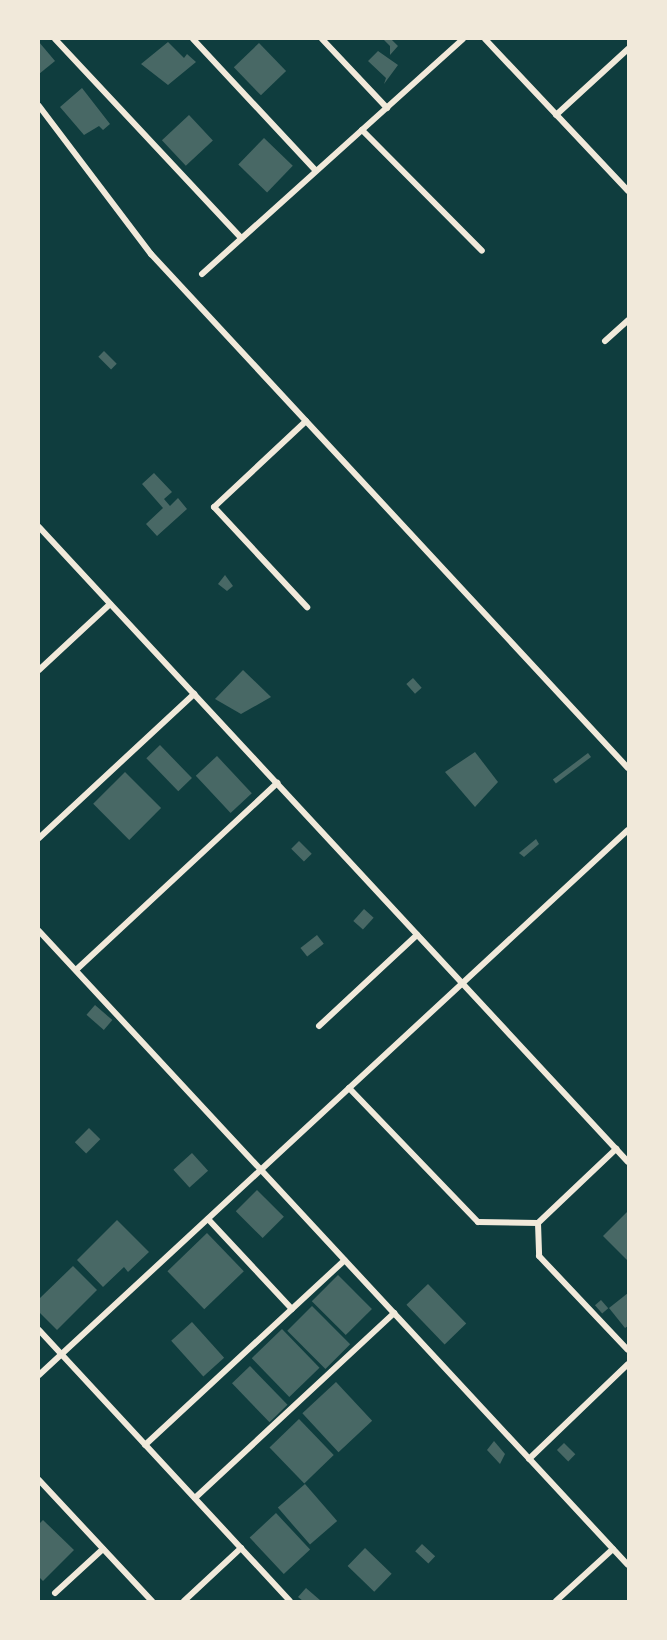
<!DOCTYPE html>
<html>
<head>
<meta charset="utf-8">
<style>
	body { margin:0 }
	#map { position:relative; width:667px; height:1640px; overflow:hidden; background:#0f3d3e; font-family:"Public Sans",sans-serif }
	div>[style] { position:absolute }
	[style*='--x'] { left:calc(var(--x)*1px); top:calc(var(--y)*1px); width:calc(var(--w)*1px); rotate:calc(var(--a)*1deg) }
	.building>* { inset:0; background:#486865; transform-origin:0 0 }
	.minor>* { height:6px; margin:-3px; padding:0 3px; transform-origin:3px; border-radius:3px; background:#f1e9da }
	span { translate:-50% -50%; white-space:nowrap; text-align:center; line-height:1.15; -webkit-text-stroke:6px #f1e9da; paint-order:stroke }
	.frame { position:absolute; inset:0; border:40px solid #f1e9da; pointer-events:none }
</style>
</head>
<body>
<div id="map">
	<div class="building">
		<i style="clip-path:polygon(391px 39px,398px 46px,390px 55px,390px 46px,384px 40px)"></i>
		<i style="clip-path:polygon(39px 42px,55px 61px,39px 74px)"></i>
		<i style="clip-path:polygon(168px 42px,184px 58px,187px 54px,196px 62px,168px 85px,141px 64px)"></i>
		<i style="left:259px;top:43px;width:39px;height:35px;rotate:46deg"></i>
		<i style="clip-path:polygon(378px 51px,398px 65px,384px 84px,386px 78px,368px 61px)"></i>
		<i style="clip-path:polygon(82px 88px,110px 124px,103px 130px,99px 126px,84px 135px,60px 107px)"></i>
		<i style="left:189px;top:115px;width:35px;height:37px;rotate:47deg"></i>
		<i style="left:264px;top:138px;width:40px;height:37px;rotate:44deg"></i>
		<i style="left:104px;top:351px;width:18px;height:8px;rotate:45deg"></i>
		<i style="clip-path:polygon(154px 473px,172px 492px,164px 499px,170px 506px,178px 498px,187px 509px,157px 536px,146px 524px,163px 508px,142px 484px)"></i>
		<i style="clip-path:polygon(225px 575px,233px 586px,227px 591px,218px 584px)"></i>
		<i style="clip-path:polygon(243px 670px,271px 697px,241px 714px,215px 699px)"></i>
		<i style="left:413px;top:678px;width:13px;height:9px;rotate:48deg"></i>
		<i style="left:160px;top:745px;width:46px;height:19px;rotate:46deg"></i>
		<i style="clip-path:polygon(475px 752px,498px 782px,475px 807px,445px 772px)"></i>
		<i style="left:588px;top:753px;width:5px;height:44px;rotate:53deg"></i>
		<i style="left:217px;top:756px;width:51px;height:29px;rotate:47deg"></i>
		<i style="left:125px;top:772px;width:51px;height:45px;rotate:45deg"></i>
		<i style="clip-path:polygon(536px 839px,539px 844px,524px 857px,519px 853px)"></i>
		<i style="left:299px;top:841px;width:18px;height:11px;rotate:45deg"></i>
		<i style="left:364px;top:909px;width:13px;height:16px;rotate:42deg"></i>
		<i style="left:317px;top:935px;width:11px;height:21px;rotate:52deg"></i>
		<i style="left:95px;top:1005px;width:23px;height:13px;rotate:41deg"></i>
		<i style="left:89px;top:1128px;width:16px;height:20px;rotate:45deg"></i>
		<i style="left:192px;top:1153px;width:24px;height:25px;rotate:48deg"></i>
		<i style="left:257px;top:1190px;width:38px;height:30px;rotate:45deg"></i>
		<i style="clip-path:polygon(628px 1211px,628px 1261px,603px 1236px)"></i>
		<i style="clip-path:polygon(117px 1220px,149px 1252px,128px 1272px,124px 1267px,103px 1287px,77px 1260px)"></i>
		<i style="left:207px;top:1233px;width:53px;height:55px;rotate:46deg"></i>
		<i style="clip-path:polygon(73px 1266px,97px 1290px,57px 1330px,39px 1312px,39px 1299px)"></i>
		<i style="left:338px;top:1275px;width:48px;height:37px;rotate:45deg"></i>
		<i style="left:428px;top:1284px;width:55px;height:30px;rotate:46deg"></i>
		<i style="clip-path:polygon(628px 1293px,628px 1326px,625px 1328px,609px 1308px)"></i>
		<i style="left:601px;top:1300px;width:11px;height:8px;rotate:49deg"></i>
		<i style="left:312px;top:1306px;width:54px;height:35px;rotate:45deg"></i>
		<i style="left:192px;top:1322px;width:48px;height:28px;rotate:48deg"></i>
		<i style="left:282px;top:1329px;width:54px;height:42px;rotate:46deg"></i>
		<i style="left:250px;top:1366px;width:54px;height:25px;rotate:46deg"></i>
		<i style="left:336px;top:1382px;width:53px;height:46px;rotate:47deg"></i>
		<i style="left:299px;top:1419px;width:50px;height:41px;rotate:46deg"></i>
		<i style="clip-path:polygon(494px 1441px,505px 1454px,500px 1464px,487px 1450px)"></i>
		<i style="left:564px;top:1443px;width:16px;height:10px;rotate:45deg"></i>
		<i style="left:305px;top:1484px;width:49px;height:36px;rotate:49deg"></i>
		<i style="left:276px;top:1513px;width:50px;height:36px;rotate:47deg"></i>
		<i style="clip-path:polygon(43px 1520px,74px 1550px,43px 1581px,39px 1577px,39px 1524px)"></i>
		<i style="left:422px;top:1544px;width:18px;height:10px;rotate:43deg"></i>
		<i style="left:365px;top:1548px;width:37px;height:25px;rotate:44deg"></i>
		<i style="clip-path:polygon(306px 1588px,321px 1601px,303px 1601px,298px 1597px)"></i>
	</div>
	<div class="minor">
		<i style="--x:55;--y:39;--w:272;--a:46.9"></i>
		<i style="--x:193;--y:39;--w:180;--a:47"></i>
		<i style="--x:322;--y:39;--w:95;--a:46.7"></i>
		<i style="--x:485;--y:39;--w:209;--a:46.7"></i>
		<i style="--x:39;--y:106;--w:186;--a:52.9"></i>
		<i style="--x:151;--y:254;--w:701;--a:47.14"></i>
		<i style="--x:556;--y:115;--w:98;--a:-42.5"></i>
		<i style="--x:362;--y:130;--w:170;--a:45.2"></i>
		<i style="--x:202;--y:274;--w:351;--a:-42"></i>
		<i style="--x:605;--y:341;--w:31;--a:-42"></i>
		<i style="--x:306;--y:421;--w:126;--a:136.9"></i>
		<i style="--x:214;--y:507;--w:137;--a:47.1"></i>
		<i style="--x:39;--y:527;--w:866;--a:47.15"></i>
		<i style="--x:39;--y:670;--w:97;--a:-42.9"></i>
		<i style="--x:39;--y:838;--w:212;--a:-42.9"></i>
		<i style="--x:39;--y:931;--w:865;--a:47.11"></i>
		<i style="--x:76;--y:970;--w:275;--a:-42.9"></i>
		<i style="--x:319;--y:1026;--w:134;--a:-42.9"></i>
		<i style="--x:349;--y:1088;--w:186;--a:46.1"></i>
		<i style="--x:478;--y:1222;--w:60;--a:1"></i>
		<i style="--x:538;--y:1223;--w:108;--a:-43.5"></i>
		<i style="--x:208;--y:1219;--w:123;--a:47"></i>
		<i style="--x:538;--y:1223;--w:33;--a:88"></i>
		<i style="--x:539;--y:1256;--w:129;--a:46.6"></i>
		<i style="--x:39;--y:1330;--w:369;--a:47.2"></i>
		<i style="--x:39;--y:1375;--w:802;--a:-42.78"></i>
		<i style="--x:145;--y:1445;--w:272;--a:-42.8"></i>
		<i style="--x:529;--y:1459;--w:137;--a:-43.8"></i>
		<i style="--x:39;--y:1480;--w:166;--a:47"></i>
		<i style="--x:195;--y:1498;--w:272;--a:-42.9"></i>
		<i style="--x:55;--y:1593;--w:65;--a:-42.5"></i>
		<i style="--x:184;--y:1601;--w:78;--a:-42.9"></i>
		<i style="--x:556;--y:1601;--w:77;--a:-42.4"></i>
	</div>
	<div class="frame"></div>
</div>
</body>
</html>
